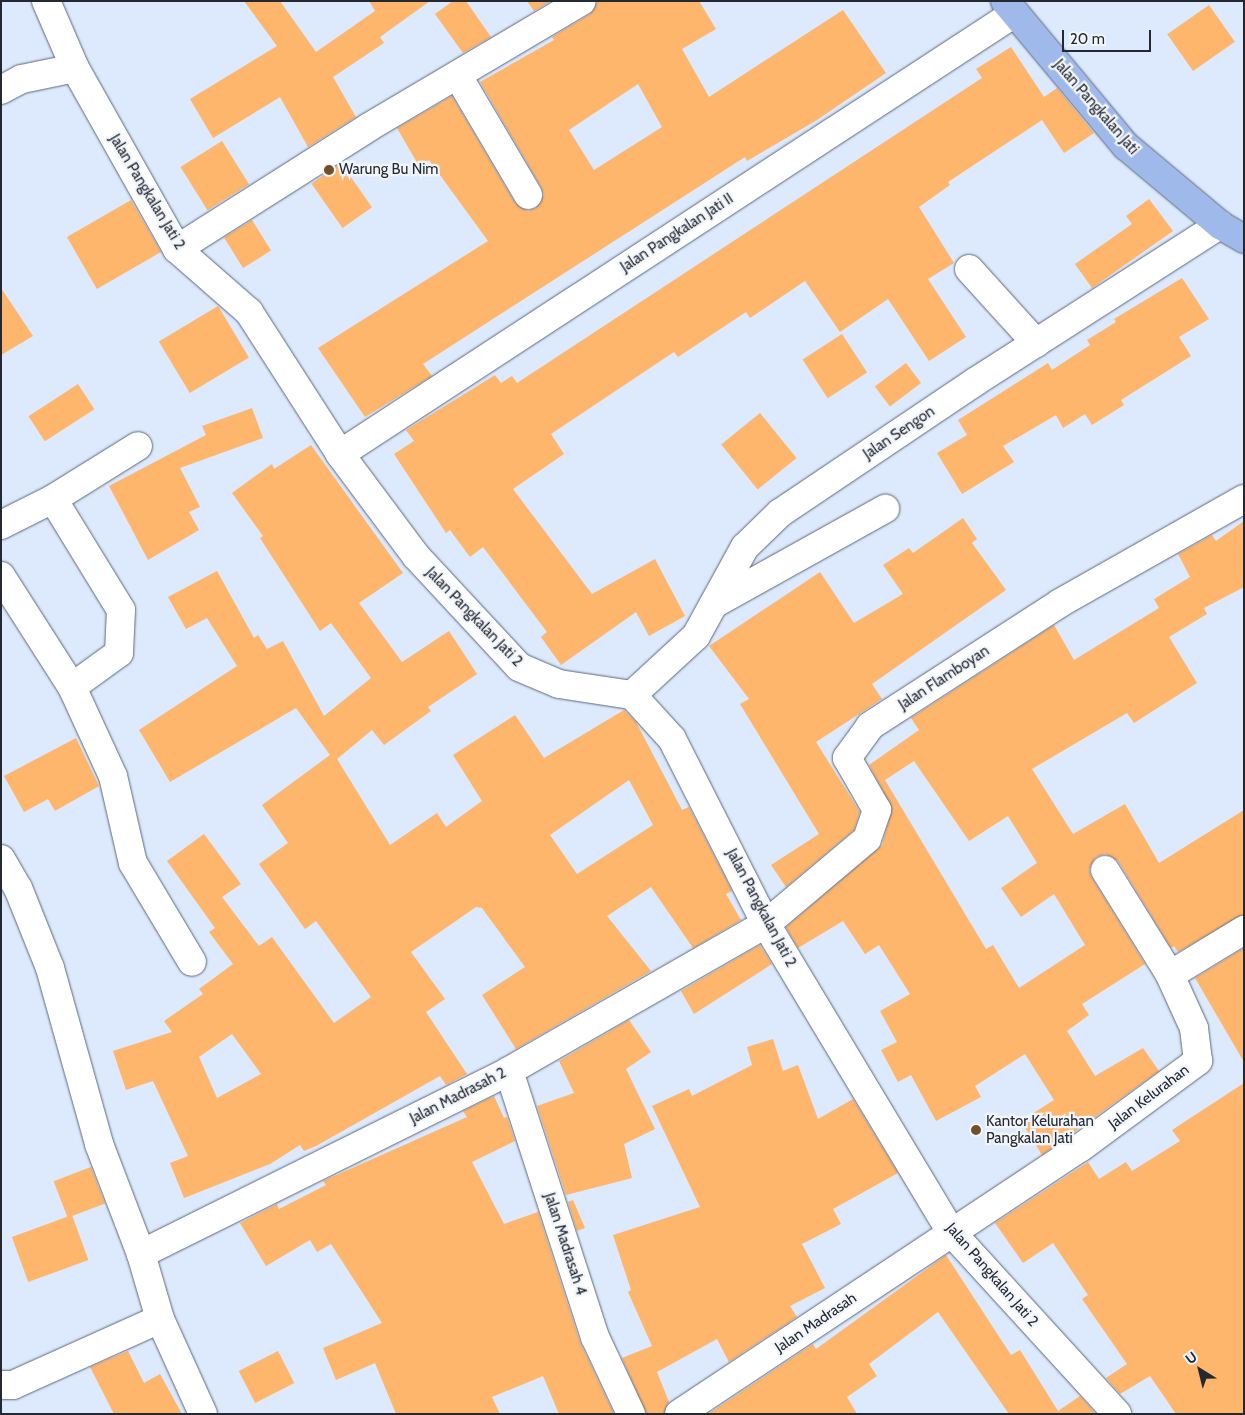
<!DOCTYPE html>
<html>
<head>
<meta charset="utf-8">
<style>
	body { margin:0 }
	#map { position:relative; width:1245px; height:1415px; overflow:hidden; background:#dde9fd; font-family:Cabin,sans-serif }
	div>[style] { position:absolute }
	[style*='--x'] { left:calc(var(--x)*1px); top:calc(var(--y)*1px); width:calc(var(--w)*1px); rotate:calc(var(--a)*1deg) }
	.building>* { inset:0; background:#feb56c; transform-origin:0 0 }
	.roads { filter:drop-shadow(0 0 1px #5b677d) drop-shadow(0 0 1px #5b677d) }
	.minor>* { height:28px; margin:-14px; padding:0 14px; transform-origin:14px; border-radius:14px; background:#fff }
	.major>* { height:28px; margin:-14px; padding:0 14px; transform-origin:14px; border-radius:14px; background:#9eb9ea }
	.dots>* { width:14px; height:14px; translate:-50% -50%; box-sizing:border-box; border:2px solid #f2f5fa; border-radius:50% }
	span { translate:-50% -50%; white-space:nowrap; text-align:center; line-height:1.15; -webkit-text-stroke:4.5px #f2f5fa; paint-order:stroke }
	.street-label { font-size:15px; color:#232831 }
	.poi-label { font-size:15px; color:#232831 }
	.left { translate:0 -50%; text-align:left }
	.frame { position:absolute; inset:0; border:2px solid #232831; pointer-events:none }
	.north { position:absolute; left:1175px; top:1345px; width:50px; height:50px; -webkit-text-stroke:4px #f2f5fa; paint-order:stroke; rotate:324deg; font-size:14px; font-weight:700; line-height:20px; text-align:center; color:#232831 }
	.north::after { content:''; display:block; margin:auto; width:18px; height:22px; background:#232831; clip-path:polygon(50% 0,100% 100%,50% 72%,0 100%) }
	.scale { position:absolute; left:1062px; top:30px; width:89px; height:22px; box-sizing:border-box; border:2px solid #232831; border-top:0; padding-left:6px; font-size:15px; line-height:18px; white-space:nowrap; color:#232831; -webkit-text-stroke:4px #f2f5fa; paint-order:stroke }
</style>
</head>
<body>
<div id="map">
	<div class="building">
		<i style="clip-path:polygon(244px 1px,280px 1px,316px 52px,375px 11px,369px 1px,430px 1px,380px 37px,384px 43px,333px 77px,356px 117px,308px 147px,280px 97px,213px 138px,190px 99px,277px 46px)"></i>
		<i style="clip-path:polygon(453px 1px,466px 1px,491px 37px,463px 53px,435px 14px)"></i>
		<i style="clip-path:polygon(527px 1px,551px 1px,534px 11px)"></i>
		<i style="clip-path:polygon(evenodd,598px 1px,699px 1px,716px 29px,682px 49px,709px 97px,843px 10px,886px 73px,817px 120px,747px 161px,745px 157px,423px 364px,432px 376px,365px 417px,318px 348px,488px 241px,429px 160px,419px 166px,397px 128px,452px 96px,515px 203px,528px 211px,536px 208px,544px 195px,541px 187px,480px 82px,554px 40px,552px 37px,590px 14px,598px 1px,638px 84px,662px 127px,594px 170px,569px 130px,638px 84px)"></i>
		<i style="left:1209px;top:5px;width:45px;height:51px;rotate:55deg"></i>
		<i style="clip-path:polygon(1011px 47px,1044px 97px,1057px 88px,1094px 133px,1064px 153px,1042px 120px,948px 182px,950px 185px,919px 207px,954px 263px,928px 279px,966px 337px,929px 361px,888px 299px,840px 332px,805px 281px,750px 318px,746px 312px,678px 357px,674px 352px,551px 434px,564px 454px,513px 489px,592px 594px,655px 559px,685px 616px,649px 636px,636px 612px,561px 665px,541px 637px,547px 632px,483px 547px,470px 557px,450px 530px,446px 533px,394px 454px,414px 441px,406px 430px,495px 375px,501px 383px,512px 376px,517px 383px,982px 78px,976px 69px)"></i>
		<i style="left:222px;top:141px;width:51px;height:49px;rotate:58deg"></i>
		<i style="left:341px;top:163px;width:54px;height:36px;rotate:55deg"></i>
		<i style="clip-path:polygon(1149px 199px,1173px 231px,1092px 288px,1075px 264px,1132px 224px,1126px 216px)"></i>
		<i style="left:131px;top:200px;width:60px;height:74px;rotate:60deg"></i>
		<i style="left:252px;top:220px;width:36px;height:33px;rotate:58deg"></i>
		<i style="clip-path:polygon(1182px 278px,1209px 319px,1179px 337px,1191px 356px,1121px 400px,1124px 405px,1092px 425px,1085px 414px,1063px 428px,1056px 415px,1003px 446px,1014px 462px,962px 494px,937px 453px,967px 435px,958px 420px,1048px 363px,1052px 370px,1090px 345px,1087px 340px,1116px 322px,1114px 319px)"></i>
		<i style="clip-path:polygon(1px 288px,33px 336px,1px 355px)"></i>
		<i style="left:218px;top:306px;width:60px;height:69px;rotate:59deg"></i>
		<i style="left:842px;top:334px;width:46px;height:47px;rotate:57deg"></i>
		<i style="left:906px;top:363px;width:25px;height:39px;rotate:53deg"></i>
		<i style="left:78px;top:384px;width:30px;height:59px;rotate:57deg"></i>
		<i style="clip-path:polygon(252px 408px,263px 438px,180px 468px,200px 507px,189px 512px,199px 530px,148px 560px,109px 486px,206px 435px,202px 426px)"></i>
		<i style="left:760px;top:413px;width:58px;height:50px;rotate:51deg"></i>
		<i style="clip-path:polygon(evenodd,311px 445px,403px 573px,359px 603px,402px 662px,449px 631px,477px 674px,428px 707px,431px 711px,384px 745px,372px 730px,337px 759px,390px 845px,437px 813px,446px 827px,482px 801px,453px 755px,515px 715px,544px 758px,624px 710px,636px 722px,682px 810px,689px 807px,732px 891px,726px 894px,741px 920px,693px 948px,651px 887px,607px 916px,651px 971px,516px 1049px,482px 995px,525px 967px,482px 908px,476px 907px,411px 952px,445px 999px,426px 1012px,467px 1074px,446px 1085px,440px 1076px,316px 1146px,304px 1151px,300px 1145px,270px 1164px,184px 1198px,170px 1163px,188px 1156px,153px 1081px,126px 1090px,113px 1051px,172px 1032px,164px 1021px,203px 994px,199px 989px,233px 964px,209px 932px,215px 928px,167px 861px,204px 834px,241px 884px,222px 897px,259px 946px,272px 937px,334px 1023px,371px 997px,316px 921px,305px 929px,259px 864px,288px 843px,262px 805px,330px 755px,296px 708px,170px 782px,139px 730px,237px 666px,207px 618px,186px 629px,168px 597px,217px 571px,254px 638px,258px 635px,267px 649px,283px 641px,324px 716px,371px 678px,331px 623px,320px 631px,260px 538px,263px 536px,232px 493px,272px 464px,274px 469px,311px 445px,629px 780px,653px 825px,577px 874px,550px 835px,629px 780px,311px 445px,232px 1034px,261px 1074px,217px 1098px,199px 1057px,232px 1034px)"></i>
		<i style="clip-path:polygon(963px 518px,977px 539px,972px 543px,1006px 590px,872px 684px,882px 699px,816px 742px,860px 812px,854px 830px,786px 887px,771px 865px,819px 834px,740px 704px,749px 699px,709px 646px,820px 572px,854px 623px,903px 594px,883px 565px,909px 548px,913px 553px)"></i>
		<i style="clip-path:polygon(evenodd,1244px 521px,1244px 587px,1204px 608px,1207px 614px,1169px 637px,1197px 683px,1134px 723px,1127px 713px,1032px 769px,1073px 834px,1125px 804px,1159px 863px,1244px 810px,1244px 914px,1178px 952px,1174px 946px,1171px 948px,1118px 861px,1105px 854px,1096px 857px,1089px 870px,1092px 878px,1145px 964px,1082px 1004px,1089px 1015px,1067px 1031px,1095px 1076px,1143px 1048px,1159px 1071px,1042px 1155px,1021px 1121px,1054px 1100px,1025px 1054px,975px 1086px,981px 1097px,936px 1121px,911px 1075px,898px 1082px,881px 1050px,897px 1042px,880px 1011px,910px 994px,879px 945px,865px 954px,843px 921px,798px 948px,786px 927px,882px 845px,892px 808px,869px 765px,919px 730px,911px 718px,1054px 625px,1074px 660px,1159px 608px,1154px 599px,1190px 577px,1178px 554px,1212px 535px,1216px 541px,1244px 521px,914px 761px,969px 841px,1008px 816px,1037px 863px,1001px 888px,1021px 917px,1054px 894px,1085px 945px,1019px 988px,993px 945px,986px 949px,885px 780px,914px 761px)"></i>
		<i style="clip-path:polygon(76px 738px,99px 786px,55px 811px,48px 799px,24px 812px,4px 776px)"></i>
		<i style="clip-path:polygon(760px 945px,772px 964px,694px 1014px,681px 991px)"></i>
		<i style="clip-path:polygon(1244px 948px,1244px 1062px,1195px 978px)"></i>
		<i style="clip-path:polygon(629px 1020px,651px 1052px,626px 1069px,655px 1129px,624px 1144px,632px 1178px,566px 1195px,537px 1106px,574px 1093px,559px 1061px)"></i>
		<i style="clip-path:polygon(773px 1039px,783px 1071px,798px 1065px,818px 1119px,853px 1099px,898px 1173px,833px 1209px,841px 1224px,802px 1244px,825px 1288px,790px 1306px,797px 1317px,729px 1362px,717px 1339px,657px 1372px,669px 1402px,664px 1414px,646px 1414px,622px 1358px,652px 1346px,628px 1292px,631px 1290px,613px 1235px,700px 1207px,652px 1106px,689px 1089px,692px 1096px,752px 1065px,747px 1047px)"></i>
		<i style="clip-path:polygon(1244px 1083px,1244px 1414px,1176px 1414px,1150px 1376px,1120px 1394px,1106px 1378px,1127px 1364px,1082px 1299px,1088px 1295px,1053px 1243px,1023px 1263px,995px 1223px,1088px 1162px,1099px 1179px,1126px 1162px,1132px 1171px,1180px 1141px,1172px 1130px)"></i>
		<i style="clip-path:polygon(494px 1096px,504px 1118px,507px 1117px,515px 1141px,472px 1162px,504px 1224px,538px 1212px,580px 1342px,614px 1414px,559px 1414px,543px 1376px,492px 1397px,500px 1414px,396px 1414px,375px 1363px,336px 1380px,323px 1348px,382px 1323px,331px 1244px,317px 1252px,310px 1240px,266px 1266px,240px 1223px,277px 1204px,279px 1209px,326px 1185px,323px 1181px,467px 1117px,463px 1111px)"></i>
		<i style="left:91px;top:1167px;width:39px;height:40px;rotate:69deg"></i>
		<i style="clip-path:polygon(573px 1200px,585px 1228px,577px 1231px,568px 1202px)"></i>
		<i style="left:72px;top:1215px;width:48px;height:64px;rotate:70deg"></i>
		<i style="clip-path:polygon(946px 1255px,1011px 1355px,1020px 1350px,1058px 1411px,1080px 1396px,1096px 1414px,1009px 1414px,938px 1312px,869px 1364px,877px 1376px,847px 1397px,857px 1414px,708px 1414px,813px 1344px,816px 1349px)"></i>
		<i style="clip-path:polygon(128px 1351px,144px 1383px,160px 1374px,182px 1414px,114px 1414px,90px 1367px)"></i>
		<i style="left:278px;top:1351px;width:36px;height:44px;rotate:63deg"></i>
	</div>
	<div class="roads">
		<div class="minor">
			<i style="--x:46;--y:1;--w:73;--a:66.6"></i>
			<i style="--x:75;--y:68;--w:208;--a:60.6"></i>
			<i style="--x:177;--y:249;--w:96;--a:41.2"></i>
			<i style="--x:249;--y:312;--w:169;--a:57.3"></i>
			<i style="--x:340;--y:454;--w:127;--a:53.3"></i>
			<i style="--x:416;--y:556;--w:151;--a:47.1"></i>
			<i style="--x:519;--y:667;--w:43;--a:23"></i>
			<i style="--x:559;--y:684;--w:74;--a:8.6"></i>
			<i style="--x:632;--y:695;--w:59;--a:47.7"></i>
			<i style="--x:672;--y:739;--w:208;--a:63.1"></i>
			<i style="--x:766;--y:924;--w:361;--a:59"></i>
			<i style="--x:952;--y:1233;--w:245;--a:47.6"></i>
			<i style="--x:458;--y:76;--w:138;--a:59.5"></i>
			<i style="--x:1;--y:90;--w:24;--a:-28"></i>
			<i style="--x:22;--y:79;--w:54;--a:-11.7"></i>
			<i style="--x:177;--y:249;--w:227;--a:-32.4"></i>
			<i style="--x:369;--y:127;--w:247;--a:-30.6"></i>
			<i style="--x:969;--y:269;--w:100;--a:47.8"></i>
			<i style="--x:340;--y:454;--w:806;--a:-33.16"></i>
			<i style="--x:53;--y:499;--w:130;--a:58.5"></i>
			<i style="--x:121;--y:610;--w:43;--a:92.7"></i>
			<i style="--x:119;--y:653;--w:58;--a:144.1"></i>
			<i style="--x:1;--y:525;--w:58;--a:-26.6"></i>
			<i style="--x:53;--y:499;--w:100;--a:-31.9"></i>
			<i style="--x:1;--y:576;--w:132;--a:57.4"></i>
			<i style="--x:72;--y:687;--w:98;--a:65.3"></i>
			<i style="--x:113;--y:776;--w:89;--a:77.1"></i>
			<i style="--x:133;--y:863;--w:115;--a:59.2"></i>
			<i style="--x:714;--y:604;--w:196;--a:-29.1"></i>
			<i style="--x:632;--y:695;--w:87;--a:-42.7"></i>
			<i style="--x:696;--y:636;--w:102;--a:-61.2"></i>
			<i style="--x:745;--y:547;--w:49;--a:-44.2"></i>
			<i style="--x:780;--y:513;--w:235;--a:-33.9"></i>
			<i style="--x:975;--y:382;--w:291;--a:-32.7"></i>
			<i style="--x:1;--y:859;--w:34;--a:60"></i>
			<i style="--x:18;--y:888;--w:86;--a:68.2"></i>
			<i style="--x:50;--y:968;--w:183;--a:74.4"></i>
			<i style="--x:99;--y:1144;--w:118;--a:69.1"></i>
			<i style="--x:141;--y:1254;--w:68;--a:73.7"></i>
			<i style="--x:160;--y:1319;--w:104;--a:65.6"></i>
			<i style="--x:1105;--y:870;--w:123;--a:58.2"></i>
			<i style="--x:509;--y:1071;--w:280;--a:72.1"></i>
			<i style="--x:595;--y:1337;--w:85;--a:64.9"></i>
			<i style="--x:141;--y:1254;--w:411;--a:-26.4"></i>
			<i style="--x:509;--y:1071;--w:296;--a:-29.8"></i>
			<i style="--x:766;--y:924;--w:132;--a:-40.1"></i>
			<i style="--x:867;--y:839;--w:31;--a:-71"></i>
			<i style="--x:877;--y:810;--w:60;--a:-120"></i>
			<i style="--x:847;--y:758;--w:39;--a:-54"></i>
			<i style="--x:870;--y:726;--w:226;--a:-32.9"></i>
			<i style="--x:1060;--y:603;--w:211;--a:-29.5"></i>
			<i style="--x:1;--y:1385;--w:12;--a:0"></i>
			<i style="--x:13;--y:1385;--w:161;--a:-24.2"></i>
			<i style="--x:679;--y:1414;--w:481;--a:-33.6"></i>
			<i style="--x:1080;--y:1148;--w:147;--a:-36.4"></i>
			<i style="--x:1198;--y:1061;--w:33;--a:-97"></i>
			<i style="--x:1194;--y:1028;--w:58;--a:-114.4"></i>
			<i style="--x:1170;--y:975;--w:87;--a:-31.3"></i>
		</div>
		<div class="major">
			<i style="--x:1005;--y:1;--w:189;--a:50.2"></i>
			<i style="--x:1126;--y:146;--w:123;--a:40"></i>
			<i style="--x:1220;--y:225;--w:28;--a:30"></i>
		</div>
	</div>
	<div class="dots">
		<i style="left:329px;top:170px;background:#74502a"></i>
		<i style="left:976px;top:1130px;background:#74502a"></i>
	</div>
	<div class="street-label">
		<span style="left:1096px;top:107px;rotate:49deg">Jalan Pangkalan Jati</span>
		<span style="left:147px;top:192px;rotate:59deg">Jalan Pangkalan Jati 2</span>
		<span style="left:677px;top:233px;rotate:-33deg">Jalan Pangkalan Jati II</span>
		<span style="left:899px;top:433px;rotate:-34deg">Jalan Sengon</span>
		<span style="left:474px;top:617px;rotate:46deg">Jalan Pangkalan Jati 2</span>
		<span style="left:944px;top:678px;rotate:-33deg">Jalan Flamboyan</span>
		<span style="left:761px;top:908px;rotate:62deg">Jalan Pangkalan Jati 2</span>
		<span style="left:458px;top:1096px;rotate:-27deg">Jalan Madrasah 2</span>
		<span style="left:1149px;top:1097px;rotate:-37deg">Jalan Kelurahan</span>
		<span style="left:565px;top:1244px;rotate:72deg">Jalan Madrasah 4</span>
		<span style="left:992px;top:1275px;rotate:49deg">Jalan Pangkalan Jati 2</span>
		<span style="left:816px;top:1323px;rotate:-34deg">Jalan Madrasah</span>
	</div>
	<div class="poi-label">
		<span class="left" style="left:339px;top:170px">Warung Bu Nim</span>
		<span class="left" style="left:986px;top:1130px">Kantor Kelurahan<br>Pangkalan Jati</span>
	</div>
	<div class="frame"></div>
	<div class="north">U</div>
	<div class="scale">20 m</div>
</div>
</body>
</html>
